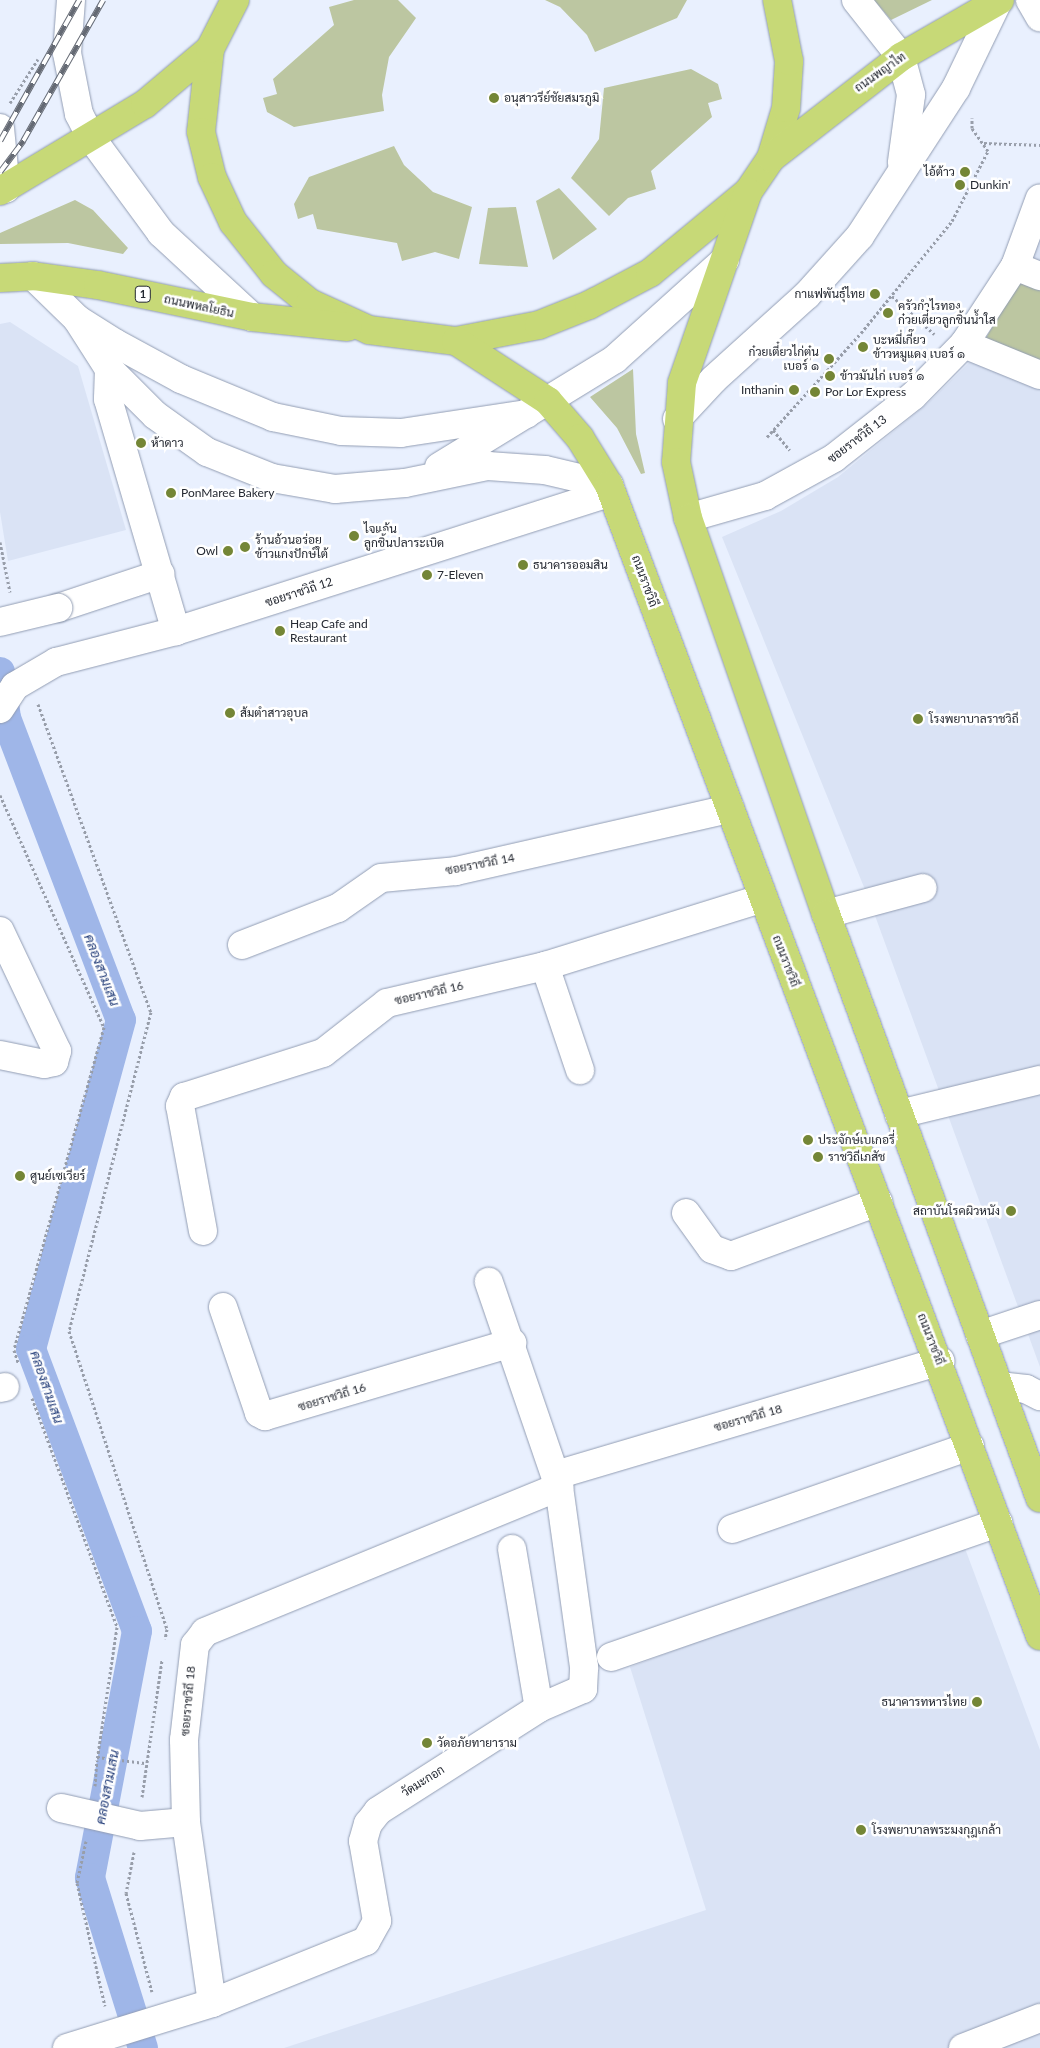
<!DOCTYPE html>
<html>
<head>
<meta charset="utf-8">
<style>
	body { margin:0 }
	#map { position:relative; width:1040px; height:2048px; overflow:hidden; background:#e9f0fe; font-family:Lato,Sarabun,sans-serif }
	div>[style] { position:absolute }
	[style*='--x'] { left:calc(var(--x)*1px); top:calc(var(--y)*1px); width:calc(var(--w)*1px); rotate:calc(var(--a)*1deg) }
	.built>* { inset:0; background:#dae3f5 }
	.green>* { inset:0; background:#bcc6a1 }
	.canal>* { height:30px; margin:-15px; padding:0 15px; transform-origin:15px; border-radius:15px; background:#9fb6e8 }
	.path>* { height:3px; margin-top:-1.5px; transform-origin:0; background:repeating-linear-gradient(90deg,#989eaa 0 2.5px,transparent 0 5px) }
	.roads { filter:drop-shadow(0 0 1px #929db3) drop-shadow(0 0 1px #929db3) }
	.minor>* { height:28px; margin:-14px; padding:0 14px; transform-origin:14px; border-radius:14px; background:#fff }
	.major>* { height:28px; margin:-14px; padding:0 14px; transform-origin:14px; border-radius:14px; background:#c7d977 }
	.rail>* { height:5.5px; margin-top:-2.75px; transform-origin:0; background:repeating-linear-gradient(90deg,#fff 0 11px,#656a74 0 22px); box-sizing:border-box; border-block:1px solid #656a74 }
	.path-bridge>* { height:3px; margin-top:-1.5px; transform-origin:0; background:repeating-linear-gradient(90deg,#989eaa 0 2.5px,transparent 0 5px) }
	.bridges { filter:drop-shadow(0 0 1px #929db3) drop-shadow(0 0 1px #929db3) }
	.minor-bridge>* { height:28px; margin:-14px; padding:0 14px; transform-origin:14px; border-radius:14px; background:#fff }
	.dots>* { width:14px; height:14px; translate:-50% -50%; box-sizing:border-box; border:2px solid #fff; border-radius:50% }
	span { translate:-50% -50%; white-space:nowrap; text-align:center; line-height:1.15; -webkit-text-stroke:5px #fff; paint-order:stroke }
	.shield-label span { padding:1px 4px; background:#fff; border:1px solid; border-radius:4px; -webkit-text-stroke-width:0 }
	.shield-label { font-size:11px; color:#242831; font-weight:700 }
	.street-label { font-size:12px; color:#242831 }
	.poi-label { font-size:12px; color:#242831 }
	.left { translate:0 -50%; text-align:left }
	.right { translate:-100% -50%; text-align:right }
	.water-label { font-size:14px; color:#27407b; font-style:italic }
</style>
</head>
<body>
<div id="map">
	<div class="built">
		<i style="clip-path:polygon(1040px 239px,1040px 1367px,870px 902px,722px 537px,781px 511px,838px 477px,928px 403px,980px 352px)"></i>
		<i style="clip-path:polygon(10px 322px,78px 366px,126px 530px,8px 561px,0 512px,0 324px)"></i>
		<i style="clip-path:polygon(963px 1543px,1040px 1750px,1040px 2048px,284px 2048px,706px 1910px,630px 1667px)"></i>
	</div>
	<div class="green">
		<i style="clip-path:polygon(354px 0,398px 0,416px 18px,389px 57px,382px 95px,384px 111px,294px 127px,267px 112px,263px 98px,277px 94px,273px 79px,334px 25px,329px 7px)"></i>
		<i style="clip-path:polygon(545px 0,687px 0,677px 18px,595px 52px,587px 35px,560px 7px)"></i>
		<i style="clip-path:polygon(874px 0,932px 0,891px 20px)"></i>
		<i style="clip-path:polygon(691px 69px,718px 84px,722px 99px,708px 103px,712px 117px,651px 171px,656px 189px,628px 198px,609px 216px,571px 178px,599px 139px,604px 88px)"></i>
		<i style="clip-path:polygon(394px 146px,404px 165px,433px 192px,472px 207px,459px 259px,435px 252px,402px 261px,397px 243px,317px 229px,313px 214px,298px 219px,294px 204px,309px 177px)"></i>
		<i style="clip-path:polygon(559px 188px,597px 229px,553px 260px,536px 201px)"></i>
		<i style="clip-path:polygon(75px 200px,93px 210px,128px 248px,123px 254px,68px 243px,0 244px,0 233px)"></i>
		<i style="clip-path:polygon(516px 207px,528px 267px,479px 264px,488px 208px)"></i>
		<i style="clip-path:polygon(1020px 278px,1040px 285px,1040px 363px,983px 343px)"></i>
		<i style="clip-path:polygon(633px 369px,636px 434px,645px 473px,641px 474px,617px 428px,590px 397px)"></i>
	</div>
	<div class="canal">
		<i style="--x:0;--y:672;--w:46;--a:82.6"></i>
		<i style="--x:6;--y:718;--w:323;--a:69.2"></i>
		<i style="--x:121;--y:1020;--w:341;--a:105.3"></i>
		<i style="--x:31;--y:1349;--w:301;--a:69.4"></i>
		<i style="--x:137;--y:1631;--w:251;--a:100.8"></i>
		<i style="--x:90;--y:1878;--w:178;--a:72.7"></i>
	</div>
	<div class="path">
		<i style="--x:10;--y:103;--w:52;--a:-57.5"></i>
		<i style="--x:984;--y:143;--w:56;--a:2"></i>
		<i style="--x:892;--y:296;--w:57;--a:42.1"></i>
		<i style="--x:773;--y:430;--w:26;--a:50"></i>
		<i style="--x:767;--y:437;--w:140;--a:-47.9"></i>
		<i style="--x:861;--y:333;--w:144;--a:-50.9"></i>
		<i style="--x:952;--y:221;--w:79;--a:-62.8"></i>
		<i style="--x:988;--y:151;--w:28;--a:-125"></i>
		<i style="--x:972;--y:128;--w:10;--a:-90"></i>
		<i style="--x:0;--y:542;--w:51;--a:78.7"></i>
		<i style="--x:38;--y:704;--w:328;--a:69.9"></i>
		<i style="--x:151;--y:1012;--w:329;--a:104.4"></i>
		<i style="--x:69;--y:1331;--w:314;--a:71.8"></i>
		<i style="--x:167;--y:1629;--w:10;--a:101"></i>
		<i style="--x:0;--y:795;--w:254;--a:65.9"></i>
		<i style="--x:104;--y:1027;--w:335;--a:105.6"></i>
		<i style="--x:14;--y:1350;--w:13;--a:72"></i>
		<i style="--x:32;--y:1398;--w:244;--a:69.6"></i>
		<i style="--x:117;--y:1627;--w:135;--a:98.5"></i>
		<i style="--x:95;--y:1786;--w:26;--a:-86"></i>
		<i style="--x:142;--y:1797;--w:138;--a:-81.7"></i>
		<i style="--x:86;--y:1841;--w:43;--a:102.1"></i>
		<i style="--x:77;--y:1883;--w:126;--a:77.2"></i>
		<i style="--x:134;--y:1852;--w:42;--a:101"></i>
		<i style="--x:126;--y:1893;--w:102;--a:75.3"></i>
	</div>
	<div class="roads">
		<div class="minor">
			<i style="--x:71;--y:0;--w:53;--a:94.3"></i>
			<i style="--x:67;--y:53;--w:62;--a:78.9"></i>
			<i style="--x:79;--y:114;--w:28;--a:63"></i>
			<i style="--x:92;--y:139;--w:117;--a:53.7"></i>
			<i style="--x:161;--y:233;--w:124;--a:42.7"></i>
			<i style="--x:856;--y:0;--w:73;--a:51.7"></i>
			<i style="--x:901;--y:57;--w:39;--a:75"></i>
			<i style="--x:911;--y:95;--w:68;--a:97.7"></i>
			<i style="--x:1030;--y:0;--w:20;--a:60"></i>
			<i style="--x:0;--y:128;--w:61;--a:84.4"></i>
			<i style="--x:1015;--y:266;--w:27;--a:22"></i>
			<i style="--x:33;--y:276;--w:62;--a:44.3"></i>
			<i style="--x:77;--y:319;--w:45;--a:32.3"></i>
			<i style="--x:115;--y:343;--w:75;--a:28.6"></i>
			<i style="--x:181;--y:379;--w:100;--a:22.4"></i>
			<i style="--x:273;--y:417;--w:69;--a:11.6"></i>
			<i style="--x:341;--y:431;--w:60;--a:1.9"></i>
			<i style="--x:401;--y:433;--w:127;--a:-8.6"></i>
			<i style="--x:77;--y:319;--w:59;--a:57.4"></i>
			<i style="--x:109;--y:369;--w:65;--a:45"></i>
			<i style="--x:155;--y:415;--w:64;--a:35.4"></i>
			<i style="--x:207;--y:452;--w:70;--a:21.8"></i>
			<i style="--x:272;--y:478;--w:64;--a:9.9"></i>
			<i style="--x:335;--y:489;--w:70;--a:-4.9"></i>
			<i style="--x:405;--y:483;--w:85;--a:-11.6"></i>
			<i style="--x:488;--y:466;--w:57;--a:4"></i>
			<i style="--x:545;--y:470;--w:66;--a:13.2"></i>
			<i style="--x:964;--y:344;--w:82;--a:22.2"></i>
			<i style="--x:109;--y:369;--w:30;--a:92"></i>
			<i style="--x:108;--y:399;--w:242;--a:73.7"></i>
			<i style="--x:677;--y:419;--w:54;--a:-47.2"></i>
			<i style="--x:714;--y:379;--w:125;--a:-42.1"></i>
			<i style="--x:807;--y:295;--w:79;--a:-48.1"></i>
			<i style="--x:860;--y:236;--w:176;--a:-57"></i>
			<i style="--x:956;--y:88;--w:97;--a:-64.2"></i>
			<i style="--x:439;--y:467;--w:206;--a:-31.5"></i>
			<i style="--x:615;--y:359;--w:148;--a:-42"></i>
			<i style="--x:688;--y:518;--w:80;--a:-15.9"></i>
			<i style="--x:765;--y:496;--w:79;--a:-28.8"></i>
			<i style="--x:834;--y:458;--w:100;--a:-38.1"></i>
			<i style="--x:913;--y:396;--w:73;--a:-45.6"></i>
			<i style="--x:964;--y:344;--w:93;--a:-56.8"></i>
			<i style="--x:1015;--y:266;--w:72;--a:-69.8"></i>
			<i style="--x:58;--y:608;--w:108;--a:-18.4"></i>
			<i style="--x:0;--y:709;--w:27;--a:-57"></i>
			<i style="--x:15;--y:686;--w:48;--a:-30.3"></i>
			<i style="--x:56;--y:662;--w:124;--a:-14.5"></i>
			<i style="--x:176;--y:631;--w:457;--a:-17.7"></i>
			<i style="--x:826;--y:914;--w:100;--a:-15"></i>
			<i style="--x:0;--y:931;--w:133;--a:64.6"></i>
			<i style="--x:57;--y:1051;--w:11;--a:105"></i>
			<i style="--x:54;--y:1062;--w:10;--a:169"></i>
			<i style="--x:44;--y:1064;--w:45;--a:-168.4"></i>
			<i style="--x:242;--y:945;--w:103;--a:-21.1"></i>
			<i style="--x:338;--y:908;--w:52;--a:-34.9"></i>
			<i style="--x:381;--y:878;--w:75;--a:-5.3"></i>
			<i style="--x:456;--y:871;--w:281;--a:-12.8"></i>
			<i style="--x:545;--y:966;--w:110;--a:71.4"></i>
			<i style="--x:899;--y:1114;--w:145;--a:-13.6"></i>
			<i style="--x:686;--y:1213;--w:44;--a:54.2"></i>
			<i style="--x:712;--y:1249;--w:20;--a:20"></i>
			<i style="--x:731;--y:1256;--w:157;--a:-20.2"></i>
			<i style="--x:203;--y:1231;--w:127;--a:-100.4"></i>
			<i style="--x:180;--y:1106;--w:10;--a:-66"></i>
			<i style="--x:184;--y:1097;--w:146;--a:-17.6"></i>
			<i style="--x:323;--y:1053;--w:81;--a:-38"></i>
			<i style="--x:387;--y:1003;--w:162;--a:-13.2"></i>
			<i style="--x:545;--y:966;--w:228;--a:-17.3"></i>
			<i style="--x:223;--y:1307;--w:112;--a:71.2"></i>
			<i style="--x:259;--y:1413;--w:7;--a:27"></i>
			<i style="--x:265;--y:1416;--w:258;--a:-16.5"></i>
			<i style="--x:980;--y:1335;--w:63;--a:-18.4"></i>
			<i style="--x:999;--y:1386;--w:27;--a:6"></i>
			<i style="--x:1026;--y:1389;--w:16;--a:27"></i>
			<i style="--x:0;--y:1388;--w:5;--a:-11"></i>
			<i style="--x:556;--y:1475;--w:401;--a:-16.5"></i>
			<i style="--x:732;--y:1529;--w:252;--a:-19.2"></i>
			<i style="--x:512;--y:1549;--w:161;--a:80.4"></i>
			<i style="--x:611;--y:1657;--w:410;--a:-19.1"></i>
			<i style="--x:61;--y:1808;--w:81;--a:12.8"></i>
			<i style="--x:140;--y:1826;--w:46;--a:-5"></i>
			<i style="--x:212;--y:2003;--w:183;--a:-98.2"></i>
			<i style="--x:186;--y:1822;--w:82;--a:-91.4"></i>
			<i style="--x:184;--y:1740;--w:96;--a:-83.4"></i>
			<i style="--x:195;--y:1645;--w:16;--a:-52"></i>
			<i style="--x:205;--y:1632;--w:383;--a:-22.3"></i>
			<i style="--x:67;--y:2048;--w:152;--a:-17.2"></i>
			<i style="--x:212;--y:2003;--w:166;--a:-21.9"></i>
			<i style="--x:366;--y:1941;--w:23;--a:-61"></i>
			<i style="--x:377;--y:1921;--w:81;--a:-99.9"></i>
			<i style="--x:363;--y:1841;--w:18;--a:-74"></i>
			<i style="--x:368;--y:1824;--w:16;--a:-52"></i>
			<i style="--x:378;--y:1811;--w:191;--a:-32.6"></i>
			<i style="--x:539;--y:1708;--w:48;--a:-23.4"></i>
			<i style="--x:583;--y:1689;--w:22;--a:-87"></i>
			<i style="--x:584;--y:1667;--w:182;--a:-97.9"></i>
			<i style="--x:559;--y:1487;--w:217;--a:-108.9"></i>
			<i style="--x:963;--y:2048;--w:83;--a:-21.3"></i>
		</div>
		<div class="major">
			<i style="--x:210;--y:49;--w:83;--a:96.2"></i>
			<i style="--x:201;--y:132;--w:46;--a:76.3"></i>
			<i style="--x:212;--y:177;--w:50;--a:65"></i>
			<i style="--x:233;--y:222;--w:66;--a:51.7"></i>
			<i style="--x:274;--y:274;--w:46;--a:38.9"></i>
			<i style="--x:310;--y:303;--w:65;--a:24.6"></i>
			<i style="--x:369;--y:330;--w:88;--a:7.2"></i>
			<i style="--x:456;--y:341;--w:85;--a:-10.9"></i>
			<i style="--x:539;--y:325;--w:54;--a:-21.8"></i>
			<i style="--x:589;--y:305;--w:69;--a:-27.7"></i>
			<i style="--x:650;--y:273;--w:127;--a:-39.6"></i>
			<i style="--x:748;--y:192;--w:41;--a:-55.9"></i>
			<i style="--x:771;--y:158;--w:52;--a:-73.3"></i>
			<i style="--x:786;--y:108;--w:47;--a:-86.3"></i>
			<i style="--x:789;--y:61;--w:62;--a:-101.1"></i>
			<i style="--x:771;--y:158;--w:165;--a:-37.8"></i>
			<i style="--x:901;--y:57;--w:114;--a:-29.9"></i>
			<i style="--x:0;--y:191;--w:169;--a:-31"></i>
			<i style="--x:145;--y:104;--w:85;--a:-40.2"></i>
			<i style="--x:210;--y:49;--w:55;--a:-63"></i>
			<i style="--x:748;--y:192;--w:202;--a:109.1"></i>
			<i style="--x:682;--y:383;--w:79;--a:94.3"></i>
			<i style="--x:676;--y:462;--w:57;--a:77.9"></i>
			<i style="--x:688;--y:518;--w:419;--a:70.8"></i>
			<i style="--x:826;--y:914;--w:622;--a:69.88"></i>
			<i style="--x:0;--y:278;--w:33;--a:-3"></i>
			<i style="--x:33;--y:276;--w:66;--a:7.9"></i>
			<i style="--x:98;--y:285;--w:157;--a:11.7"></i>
			<i style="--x:252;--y:317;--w:96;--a:6"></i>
			<i style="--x:456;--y:341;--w:110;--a:33.1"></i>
			<i style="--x:548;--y:401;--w:49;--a:49.1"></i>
			<i style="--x:580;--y:438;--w:55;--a:58.3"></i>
			<i style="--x:609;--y:485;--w:1229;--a:69.47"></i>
		</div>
	</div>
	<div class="rail">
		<i style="--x:0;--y:141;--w:162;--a:-60.7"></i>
		<i style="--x:0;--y:172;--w:39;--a:-53"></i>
		<i style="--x:23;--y:141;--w:162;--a:-60.4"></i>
	</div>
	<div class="path-bridge">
		<i style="--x:97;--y:1757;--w:48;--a:7.1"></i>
	</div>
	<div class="bridges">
		<div class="minor-bridge">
			<i style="--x:0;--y:622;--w:60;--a:-13.6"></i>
		</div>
	</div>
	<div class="dots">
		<i style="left:494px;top:98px;background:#748636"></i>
		<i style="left:965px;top:172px;background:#748636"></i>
		<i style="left:960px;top:185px;background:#748636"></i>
		<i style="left:875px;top:294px;background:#748636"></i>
		<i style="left:888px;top:313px;background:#748636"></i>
		<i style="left:863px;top:347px;background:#748636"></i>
		<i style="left:829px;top:359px;background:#748636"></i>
		<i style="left:830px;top:376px;background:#748636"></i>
		<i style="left:794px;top:390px;background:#748636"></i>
		<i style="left:815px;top:392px;background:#748636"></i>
		<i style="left:141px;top:443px;background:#748636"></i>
		<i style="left:171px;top:493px;background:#748636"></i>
		<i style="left:354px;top:536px;background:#748636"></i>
		<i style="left:245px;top:547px;background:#748636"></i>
		<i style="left:228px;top:551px;background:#748636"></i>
		<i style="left:523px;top:565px;background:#748636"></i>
		<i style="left:427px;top:575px;background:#748636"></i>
		<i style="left:280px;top:631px;background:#748636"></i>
		<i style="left:230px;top:713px;background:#748636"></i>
		<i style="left:918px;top:719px;background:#748636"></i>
		<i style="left:808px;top:1140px;background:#748636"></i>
		<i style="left:818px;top:1157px;background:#748636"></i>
		<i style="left:20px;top:1176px;background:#748636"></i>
		<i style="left:1011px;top:1211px;background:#748636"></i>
		<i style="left:977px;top:1702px;background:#748636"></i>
		<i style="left:427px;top:1743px;background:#748636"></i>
		<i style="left:861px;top:1830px;background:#748636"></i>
	</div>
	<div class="shield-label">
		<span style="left:143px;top:294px">1</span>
	</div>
	<div class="street-label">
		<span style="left:880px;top:72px;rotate:-35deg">ถนนพญาไท</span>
		<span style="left:199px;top:306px;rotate:12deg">ถนนพหลโยธิน</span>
		<span style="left:857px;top:439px;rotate:-37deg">ซอยราชวิถี 13</span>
		<span style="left:645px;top:581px;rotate:70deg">ถนนราชวิถี</span>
		<span style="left:299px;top:592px;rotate:-18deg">ซอยราชวิถี 12</span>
		<span style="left:480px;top:864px;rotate:-11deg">ซอยราชวิถี 14</span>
		<span style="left:786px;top:961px;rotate:69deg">ถนนราชวิถี</span>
		<span style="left:429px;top:993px;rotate:-13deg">ซอยราชวิถี 16</span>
		<span style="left:931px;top:1339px;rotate:69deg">ถนนราชวิถี</span>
		<span style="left:332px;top:1397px;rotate:-17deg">ซอยราชวิถี 16</span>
		<span style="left:748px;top:1418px;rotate:-16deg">ซอยราชวิถี 18</span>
		<span style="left:188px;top:1701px;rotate:-85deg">ซอยราชวิถี 18</span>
		<span style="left:423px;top:1781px;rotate:-32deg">วัดมะกอก</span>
	</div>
	<div class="poi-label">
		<span class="left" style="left:504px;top:98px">อนุสาวรีย์ชัยสมรภูมิ</span>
		<span class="right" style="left:955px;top:172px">ไอ้ต้าว</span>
		<span class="left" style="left:970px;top:185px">Dunkin'</span>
		<span class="right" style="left:865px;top:294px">กาแฟพันธุ์ไทย</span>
		<span class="left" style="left:898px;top:313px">ครัวกำไรทอง<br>ก๋วยเตี๋ยวลูกชิ้นน้ำใส</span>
		<span class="left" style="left:873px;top:347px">บะหมี่เกี๊ยว<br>ข้าวหมูแดง เบอร์ ๑</span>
		<span class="right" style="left:819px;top:359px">ก๋วยเตี๋ยวไก่ตุ๋น<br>เบอร์ ๑</span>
		<span class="left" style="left:840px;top:376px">ข้าวมันไก่ เบอร์ ๑</span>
		<span class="right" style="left:784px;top:390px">Inthanin</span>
		<span class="left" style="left:825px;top:392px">Por Lor Express</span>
		<span class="left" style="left:151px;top:443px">ห้าดาว</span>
		<span class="left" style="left:181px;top:493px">PonMaree Bakery</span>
		<span class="left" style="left:364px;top:536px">ไจแอ้น<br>ลูกชิ้นปลาระเบิด</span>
		<span class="left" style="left:255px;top:547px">ร้านอ้วนอร่อย<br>ข้าวแกงปักษ์ใต้</span>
		<span class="right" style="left:218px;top:551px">Owl</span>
		<span class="left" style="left:533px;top:565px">ธนาคารออมสิน</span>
		<span class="left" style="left:437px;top:575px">7-Eleven</span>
		<span class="left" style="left:290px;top:631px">Heap Cafe and<br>Restaurant</span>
		<span class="left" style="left:240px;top:713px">ส้มตำสาวอุบล</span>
		<span class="left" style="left:929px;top:719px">โรงพยาบาลราชวิถี</span>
		<span class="left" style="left:818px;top:1140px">ประจักษ์เบเกอรี่</span>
		<span class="left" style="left:828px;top:1157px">ราชวิถีเภสัช</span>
		<span class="left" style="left:30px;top:1176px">ศูนย์เซเวียร์</span>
		<span class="right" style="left:1000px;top:1211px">สถาบันโรคผิวหนัง</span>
		<span class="right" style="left:967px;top:1702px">ธนาคารทหารไทย</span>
		<span class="left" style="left:437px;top:1743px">วัดอภัยทายาราม</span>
		<span class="left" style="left:872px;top:1830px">โรงพยาบาลพระมงกุฎเกล้า</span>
	</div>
	<div class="water-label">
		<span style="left:102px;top:970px;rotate:69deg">คลองสามเสน</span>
		<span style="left:47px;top:1387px;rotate:71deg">คลองสามเสน</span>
		<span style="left:107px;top:1787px;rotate:-79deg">คลองสามเสน</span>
	</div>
</div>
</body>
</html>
